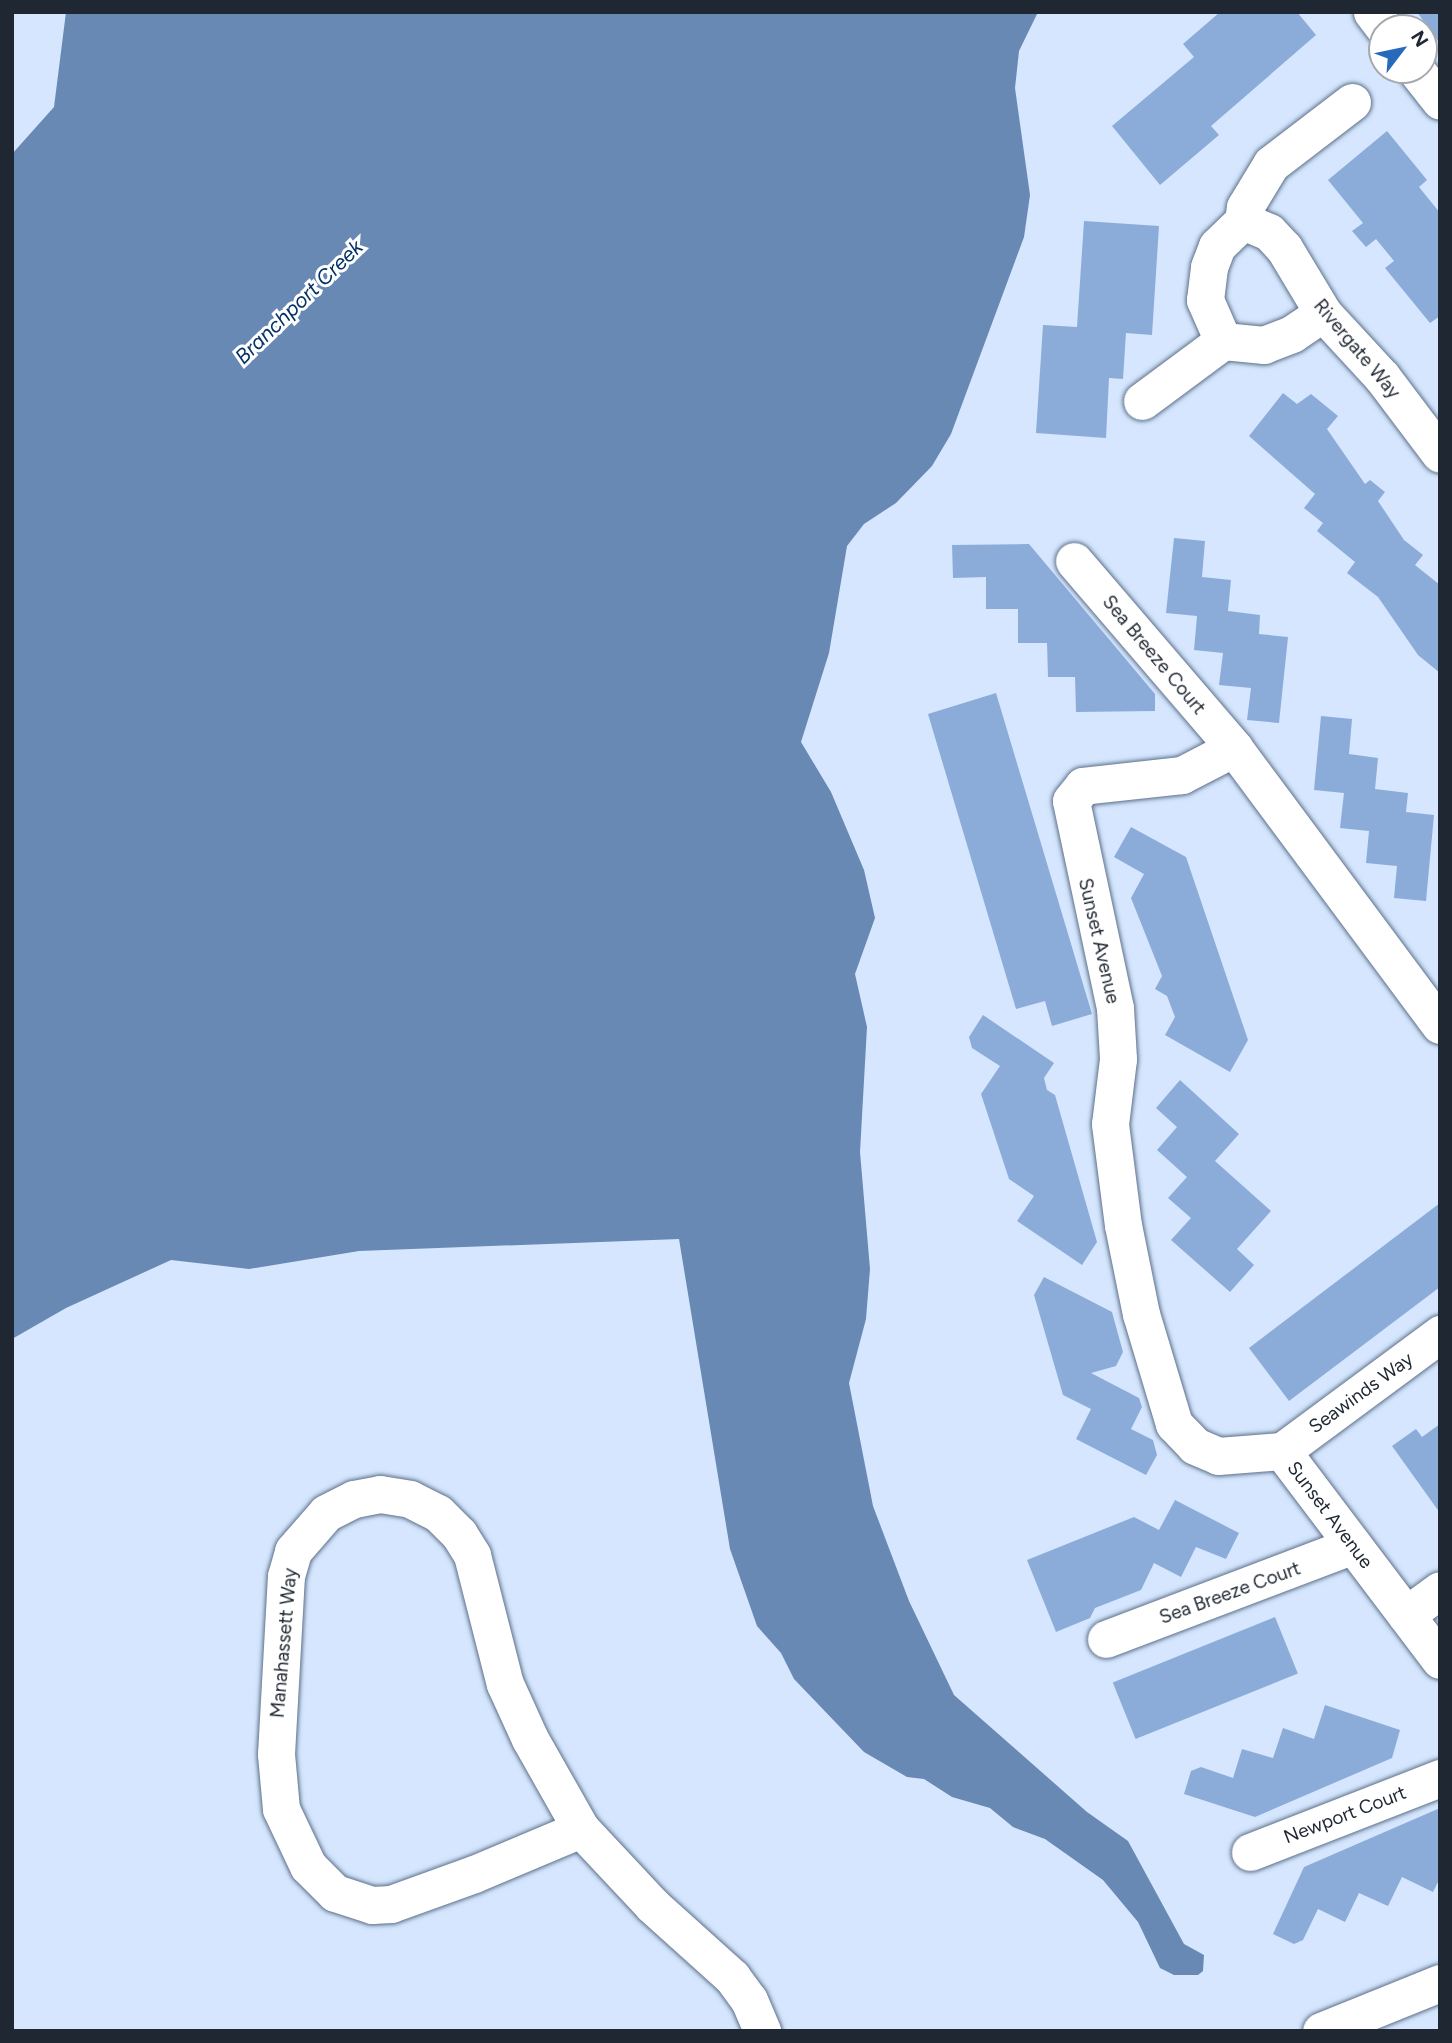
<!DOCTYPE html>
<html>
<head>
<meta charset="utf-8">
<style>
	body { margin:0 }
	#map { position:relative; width:1452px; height:2043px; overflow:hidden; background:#d5e6fe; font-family:Figtree,sans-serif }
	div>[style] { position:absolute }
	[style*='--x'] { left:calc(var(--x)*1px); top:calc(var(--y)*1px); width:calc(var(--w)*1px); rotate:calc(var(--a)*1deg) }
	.water>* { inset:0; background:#6889b4 }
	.building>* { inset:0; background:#8bacd9; transform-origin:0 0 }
	.roads { filter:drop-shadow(0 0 2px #5d708a) drop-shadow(0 0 2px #5d708a) }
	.minor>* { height:37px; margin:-18.5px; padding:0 18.5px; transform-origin:18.5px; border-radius:18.5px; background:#fff }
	span { translate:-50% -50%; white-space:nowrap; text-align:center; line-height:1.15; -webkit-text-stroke:6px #fff; paint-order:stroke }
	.street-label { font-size:19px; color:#1f2732 }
	.water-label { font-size:21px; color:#033267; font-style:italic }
	.frame { position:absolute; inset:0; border:14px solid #1f2732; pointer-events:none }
	.north { position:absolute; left:1368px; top:14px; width:70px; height:70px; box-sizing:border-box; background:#fff; border:2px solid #a5a9ad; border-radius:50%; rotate:58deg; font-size:19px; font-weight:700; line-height:28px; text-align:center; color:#1f2732 }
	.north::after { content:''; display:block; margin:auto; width:24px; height:32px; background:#276abb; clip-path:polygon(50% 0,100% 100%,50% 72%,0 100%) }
</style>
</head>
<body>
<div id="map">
	<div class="water">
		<i style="clip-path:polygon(66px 12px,1038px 12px,1019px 51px,1015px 88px,1030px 195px,1024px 237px,951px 434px,932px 466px,896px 503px,864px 524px,847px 546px,829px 653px,801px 742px,831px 792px,864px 870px,875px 918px,855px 974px,867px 1027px,860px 1152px,870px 1269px,866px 1319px,849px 1383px,873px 1506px,909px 1601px,954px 1695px,1087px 1812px,1128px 1841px,1184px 1944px,1204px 1955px,1203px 1971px,1198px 1975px,1174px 1975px,1160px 1968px,1138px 1922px,1103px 1880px,1045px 1839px,1013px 1827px,990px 1808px,952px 1797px,924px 1779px,907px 1777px,864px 1752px,794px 1679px,781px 1653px,757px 1626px,730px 1549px,679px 1239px,359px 1251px,249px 1269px,171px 1260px,66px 1308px,12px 1339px,12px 154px,54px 107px)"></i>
	</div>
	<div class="building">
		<i style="clip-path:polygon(1220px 12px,1297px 12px,1316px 35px,1211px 126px,1219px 135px,1160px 185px,1112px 126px,1194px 57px,1183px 44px)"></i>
		<i style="clip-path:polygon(1417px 12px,1440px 12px,1440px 44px)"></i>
		<i style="clip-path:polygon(1387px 131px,1427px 180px,1419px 187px,1440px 213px,1440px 316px,1430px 323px,1385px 268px,1394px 261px,1376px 239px,1366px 247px,1352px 231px,1363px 223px,1328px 180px)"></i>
		<i style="clip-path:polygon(1084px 221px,1159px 226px,1152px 335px,1126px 333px,1123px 379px,1109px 378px,1106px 438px,1036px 433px,1043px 325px,1077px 327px)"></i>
		<i style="clip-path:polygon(1283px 393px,1297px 404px,1311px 394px,1338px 416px,1327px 429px,1365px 484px,1370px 480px,1385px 492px,1378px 501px,1404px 540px,1423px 555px,1415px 565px,1440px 585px,1440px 673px,1418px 655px,1378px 597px,1347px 573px,1355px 562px,1317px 531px,1323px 523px,1304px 508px,1315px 494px,1249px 436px)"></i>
		<i style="clip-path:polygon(1174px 538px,1205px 541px,1202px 577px,1231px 580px,1228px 611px,1260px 615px,1259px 634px,1288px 637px,1279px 723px,1247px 720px,1251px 688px,1219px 685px,1223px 653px,1194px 650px,1197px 616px,1166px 613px)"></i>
		<i style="clip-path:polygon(1029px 544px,1155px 694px,1155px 711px,1076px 712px,1075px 677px,1048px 677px,1047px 643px,1018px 643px,1018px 609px,986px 609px,986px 577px,953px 578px,952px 545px)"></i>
		<i style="clip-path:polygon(996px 693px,1092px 1014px,1052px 1026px,1045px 1001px,1016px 1009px,928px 714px)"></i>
		<i style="clip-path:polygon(1321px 716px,1352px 719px,1349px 754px,1378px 758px,1375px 789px,1408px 793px,1406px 812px,1434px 815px,1426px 901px,1394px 898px,1397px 866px,1366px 863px,1369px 831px,1340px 828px,1344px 793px,1314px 790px)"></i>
		<i style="clip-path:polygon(1131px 827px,1186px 857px,1248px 1040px,1230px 1072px,1165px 1035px,1175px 1017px,1167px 996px,1155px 989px,1162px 976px,1131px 898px,1144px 874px,1114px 857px)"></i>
		<i style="clip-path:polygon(983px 1015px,1054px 1063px,1044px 1078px,1047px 1090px,1055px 1095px,1097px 1242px,1082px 1265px,1017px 1221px,1034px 1196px,1009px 1179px,981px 1094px,1000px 1066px,972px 1048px,969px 1037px)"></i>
		<i style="clip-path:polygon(1180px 1080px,1239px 1134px,1215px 1161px,1271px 1211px,1237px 1249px,1254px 1265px,1230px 1292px,1171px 1240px,1191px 1218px,1168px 1198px,1187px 1177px,1157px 1150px,1177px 1127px,1156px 1108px)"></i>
		<i style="clip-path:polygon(1440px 1203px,1440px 1287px,1289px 1401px,1249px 1348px)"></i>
		<i style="clip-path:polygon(1044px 1277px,1112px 1312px,1123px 1352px,1116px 1366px,1091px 1373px,1139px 1398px,1142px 1407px,1131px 1429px,1153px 1440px,1157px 1455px,1146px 1475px,1076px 1439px,1091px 1409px,1063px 1395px,1034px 1295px)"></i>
		<i style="clip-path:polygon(1440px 1424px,1440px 1513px,1392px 1446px,1416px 1429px,1422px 1437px)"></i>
		<i style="clip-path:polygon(1175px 1500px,1239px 1533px,1226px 1559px,1196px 1547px,1181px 1577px,1154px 1563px,1141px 1590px,1095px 1608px,1090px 1618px,1056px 1632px,1027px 1560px,1134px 1517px,1159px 1530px)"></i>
		<i style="left:1275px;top:1617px;width:61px;height:175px;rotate:68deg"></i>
		<i style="clip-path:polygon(1325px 1705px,1400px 1730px,1392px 1758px,1255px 1817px,1184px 1794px,1191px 1771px,1201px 1767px,1233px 1778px,1242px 1749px,1273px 1758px,1283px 1728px,1314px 1739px)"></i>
		<i style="clip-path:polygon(1440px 1808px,1440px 1878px,1433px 1892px,1402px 1877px,1388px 1906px,1359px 1893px,1345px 1922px,1318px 1909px,1303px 1940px,1294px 1944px,1273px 1934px,1304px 1867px)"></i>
	</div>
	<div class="roads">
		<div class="minor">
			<i style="--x:1372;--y:12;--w:20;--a:53"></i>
			<i style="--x:1416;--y:70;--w:39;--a:52"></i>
			<i style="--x:1243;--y:221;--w:28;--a:23"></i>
			<i style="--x:1269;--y:232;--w:22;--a:47"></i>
			<i style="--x:1284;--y:248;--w:76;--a:59"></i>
			<i style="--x:1323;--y:313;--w:87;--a:47.3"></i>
			<i style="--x:1382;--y:377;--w:96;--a:53"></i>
			<i style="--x:1323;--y:313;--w:37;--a:146"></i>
			<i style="--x:1292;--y:334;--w:30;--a:159"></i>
			<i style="--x:1264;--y:345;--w:41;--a:-174.4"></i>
			<i style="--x:1223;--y:341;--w:45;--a:-113.7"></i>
			<i style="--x:1205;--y:300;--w:33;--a:-83"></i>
			<i style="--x:1209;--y:267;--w:22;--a:-69"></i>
			<i style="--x:1217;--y:246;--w:36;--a:-44"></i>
			<i style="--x:1243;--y:221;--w:14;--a:-82"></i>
			<i style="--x:1245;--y:207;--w:50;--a:-58.8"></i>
			<i style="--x:1271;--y:164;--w:102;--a:-37.4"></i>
			<i style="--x:1142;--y:401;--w:101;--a:-36.5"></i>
			<i style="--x:1074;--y:561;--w:246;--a:49.4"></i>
			<i style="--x:1234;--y:748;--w:345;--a:53.4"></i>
			<i style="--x:1234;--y:748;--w:59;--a:152.6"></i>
			<i style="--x:1182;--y:775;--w:100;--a:173.7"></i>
			<i style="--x:1083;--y:786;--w:19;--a:129"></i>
			<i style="--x:1071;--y:801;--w:212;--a:78"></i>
			<i style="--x:1115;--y:1008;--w:51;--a:86.6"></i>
			<i style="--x:1118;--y:1059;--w:65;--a:97"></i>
			<i style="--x:1110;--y:1124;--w:102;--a:82.7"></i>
			<i style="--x:1123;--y:1225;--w:91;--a:78.6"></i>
			<i style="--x:1141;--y:1314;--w:115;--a:73.3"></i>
			<i style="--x:1174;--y:1424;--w:30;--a:46"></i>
			<i style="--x:1195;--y:1446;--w:25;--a:23"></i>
			<i style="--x:1218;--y:1456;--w:64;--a:-4.5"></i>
			<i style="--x:1282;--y:1451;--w:262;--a:52.9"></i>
			<i style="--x:1282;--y:1451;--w:197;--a:-36.5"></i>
			<i style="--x:380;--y:1494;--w:30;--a:9"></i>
			<i style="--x:410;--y:1499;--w:31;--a:27"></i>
			<i style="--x:438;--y:1513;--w:30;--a:45"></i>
			<i style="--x:459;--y:1534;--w:25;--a:58"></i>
			<i style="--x:472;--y:1555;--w:133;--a:75.7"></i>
			<i style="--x:505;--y:1684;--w:60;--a:65.6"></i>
			<i style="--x:530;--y:1739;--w:103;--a:60.5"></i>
			<i style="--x:581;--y:1829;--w:116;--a:157.2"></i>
			<i style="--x:474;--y:1874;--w:88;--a:160.1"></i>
			<i style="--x:391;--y:1904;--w:19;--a:177"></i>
			<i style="--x:372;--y:1905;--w:39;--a:-162"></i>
			<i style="--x:335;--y:1893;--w:38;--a:-135"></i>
			<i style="--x:308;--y:1866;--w:63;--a:-115.3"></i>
			<i style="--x:281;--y:1809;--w:55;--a:-95.2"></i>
			<i style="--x:276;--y:1754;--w:178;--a:-86.8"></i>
			<i style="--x:286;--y:1576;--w:26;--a:-74"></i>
			<i style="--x:293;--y:1551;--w:50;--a:-49"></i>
			<i style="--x:326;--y:1513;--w:31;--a:-27"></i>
			<i style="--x:354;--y:1499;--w:26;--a:-11"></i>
			<i style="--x:1406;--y:1615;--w:42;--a:-36.3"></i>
			<i style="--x:1106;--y:1639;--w:264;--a:-20.8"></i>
			<i style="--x:581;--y:1829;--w:104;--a:46.9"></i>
			<i style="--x:652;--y:1905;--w:108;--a:42"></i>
			<i style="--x:732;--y:1977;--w:29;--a:54"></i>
			<i style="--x:749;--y:2000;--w:34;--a:67"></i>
			<i style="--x:1250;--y:1852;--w:204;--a:-21.3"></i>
			<i style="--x:1321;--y:2031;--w:128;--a:-22"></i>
		</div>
	</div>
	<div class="street-label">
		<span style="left:1357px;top:349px;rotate:50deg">Rivergate Way</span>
		<span style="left:1154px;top:655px;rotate:50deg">Sea Breeze Court</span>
		<span style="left:1099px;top:941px;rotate:77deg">Sunset Avenue</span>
		<span style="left:1361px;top:1393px;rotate:-36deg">Seawinds Way</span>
		<span style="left:1330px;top:1515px;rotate:53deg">Sunset Avenue</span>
		<span style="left:1230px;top:1593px;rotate:-20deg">Sea Breeze Court</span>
		<span style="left:284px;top:1643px;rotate:-85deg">Manahassett Way</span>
		<span style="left:1345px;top:1815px;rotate:-21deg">Newport Court</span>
	</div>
	<div class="water-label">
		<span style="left:299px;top:302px;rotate:-44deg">Branchport Creek</span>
	</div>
	<div class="frame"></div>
	<div class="north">N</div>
</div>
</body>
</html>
